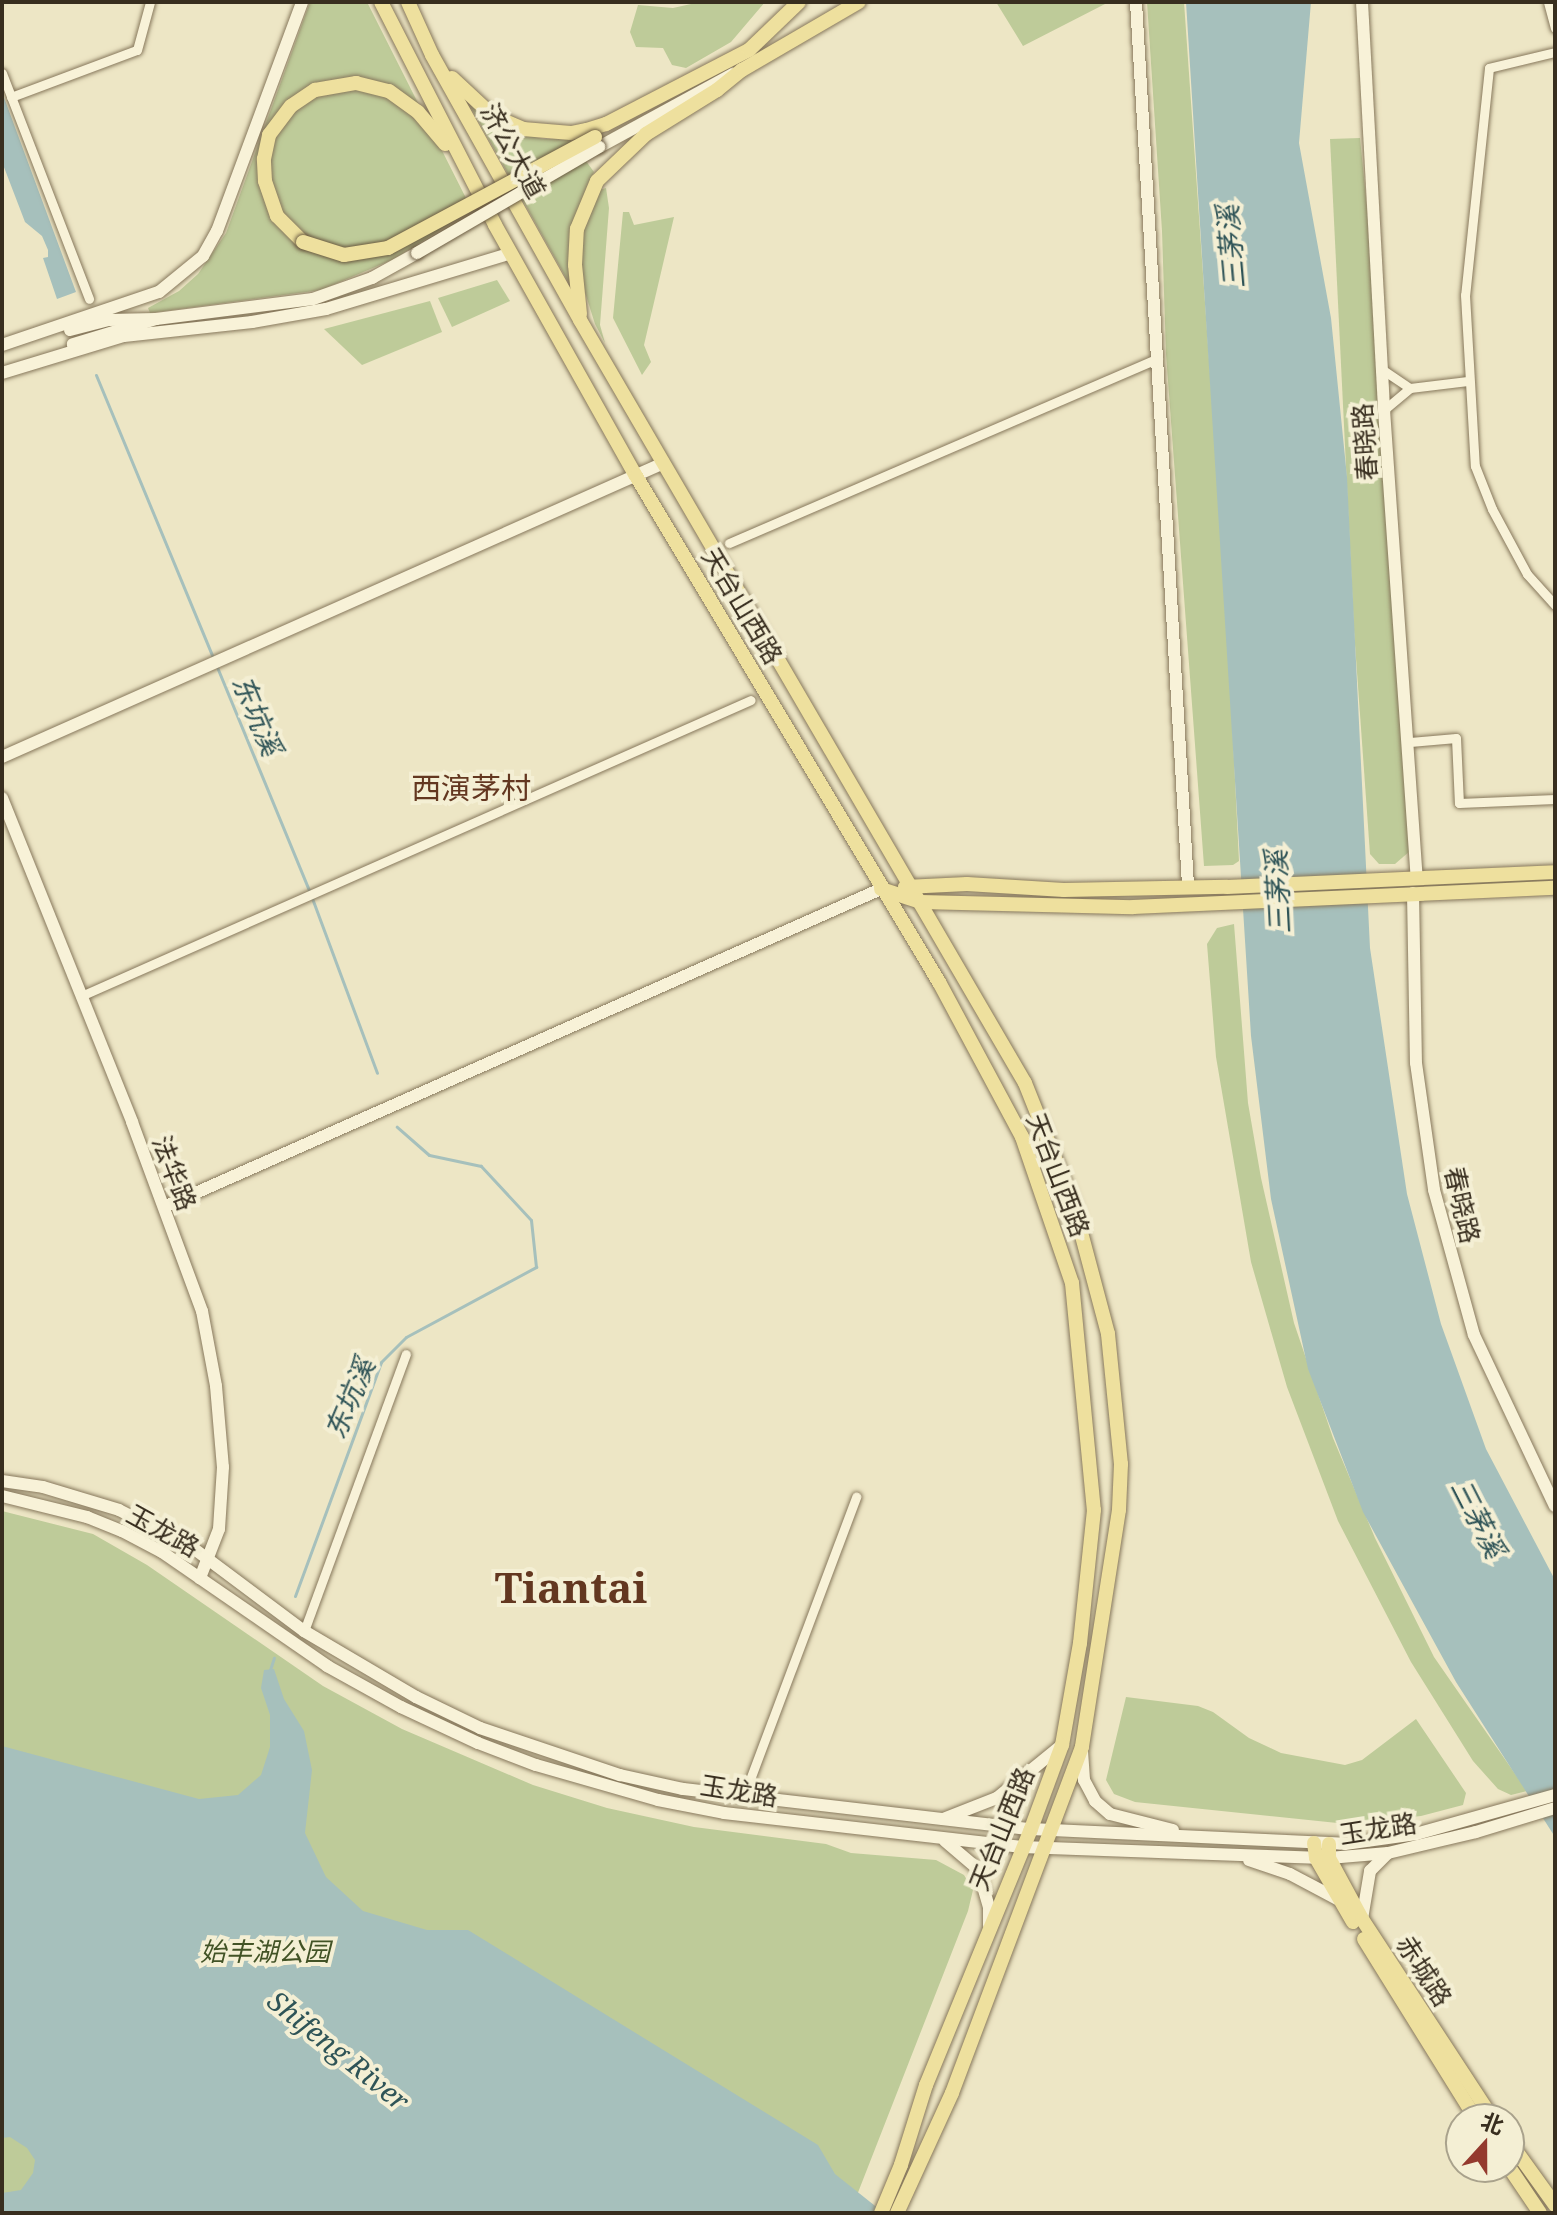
<!DOCTYPE html>
<html>
<head>
<meta charset="utf-8">
<style>
	body { margin:0 }
	#map { position:relative; width:1557px; height:2215px; overflow:hidden; background:#ede6c5; font-family:"Noto Serif","Noto Sans SC",serif }
	div>[style] { position:absolute }
	[style*='--x'] { left:calc(var(--x)*1px); top:calc(var(--y)*1px); width:calc(var(--w)*1px); rotate:calc(var(--a)*1deg) }
	.green>* { inset:0; background:#becb99 }
	.water>* { inset:0; background:#a6c0bc }
	.stream>* { height:3px; margin:-1.5px; padding:0 1.5px; transform-origin:1.5px; border-radius:1.5px; background:#a6c0bc }
	.roads { filter:drop-shadow(0 0 2px #87785c) drop-shadow(0 0 2px #87785c) }
	.street>* { height:9px; margin:-4.5px; padding:0 4.5px; transform-origin:4.5px; border-radius:4.5px; background:#f8f2d8 }
	.secondary>* { height:12px; margin:-6px; padding:0 6px; transform-origin:6px; border-radius:6px; background:#f8f2d8 }
	.primary>* { height:14px; margin:-7px; padding:0 7px; transform-origin:7px; border-radius:7px; background:#eee09e }
	.bridges { filter:drop-shadow(0 0 2px #69593f) drop-shadow(0 0 2px #69593f) }
	.secondary-bridge>* { height:12px; margin:-6px; padding:0 6px; transform-origin:6px; border-radius:6px; background:#f8f2d8 }
	.primary-bridge>* { height:14px; margin:-7px; padding:0 7px; transform-origin:7px; border-radius:7px; background:#eee09e }
	span { translate:-50% -50%; white-space:nowrap; text-align:center; line-height:1.15; -webkit-text-stroke:8px #f4efd4; paint-order:stroke }
	.street-label { font-size:26px; color:#382e1f }
	.park-label { font-size:26px; color:#425326; font-style:italic }
	.water-label { font-size:28px; color:#2f5457; font-style:italic }
	.quarter-label { font-size:30px; color:#633720 }
	.town-label { font-size:42px; color:#633720; font-weight:700 }
	.frame { position:absolute; inset:0; border:4px solid #382e1f; pointer-events:none }
	.north { position:absolute; left:1445px; top:2103px; width:80px; height:80px; box-sizing:border-box; background:#f4efd4; border:2px solid #a9a28c; border-radius:50%; rotate:21deg; font-size:22px; font-weight:700; line-height:32px; text-align:center; color:#382e1f }
	.north::after { content:''; display:block; margin:auto; width:28px; height:36px; background:#943a2e; clip-path:polygon(50% 0,100% 100%,50% 72%,0 100%) }
</style>
</head>
<body>
<div id="map">
	<div class="green">
		<i style="clip-path:polygon(310px 2px,367px 2px,472px 210px,394px 259px,321px 290px,150px 313px,148px 308px,179px 291px,198px 274px,226px 233px)"></i>
		<i style="clip-path:polygon(700px 2px,765px 2px,731px 42px,686px 68px,672px 65px,663px 48px,636px 47px,630px 32px,638px 5px,673px 8px)"></i>
		<i style="clip-path:polygon(996px 2px,1120px 2px,1120px 3px,1105px 4px,1023px 46px)"></i>
		<i style="clip-path:polygon(1147px 2px,1184px 2px,1227px 617px,1239px 861px,1233px 865px,1204px 866px,1166px 354px,1162px 231px)"></i>
		<i style="clip-path:polygon(470px 106px,516px 132px,543px 139px,570px 139px,594px 172px,576px 215px,570px 285px)"></i>
		<i style="clip-path:polygon(1360px 138px,1383px 370px,1410px 851px,1395px 864px,1379px 864px,1370px 854px,1354px 630px,1330px 139px)"></i>
		<i style="clip-path:polygon(606px 188px,609px 208px,600px 325px,605px 343px,595px 324px,583px 286px,580px 240px,599px 190px)"></i>
		<i style="clip-path:polygon(623px 212px,629px 212px,634px 225px,674px 217px,644px 345px,651px 362px,642px 375px,613px 318px)"></i>
		<i style="clip-path:polygon(497px 280px,510px 301px,452px 327px,438px 298px)"></i>
		<i style="clip-path:polygon(430px 301px,442px 332px,362px 365px,324px 329px)"></i>
		<i style="clip-path:polygon(1234px 924px,1248px 1103px,1261px 1178px,1294px 1323px,1333px 1438px,1375px 1538px,1434px 1657px,1527px 1791px,1511px 1795px,1498px 1789px,1473px 1761px,1411px 1662px,1338px 1521px,1287px 1387px,1251px 1262px,1216px 1057px,1207px 944px,1217px 928px)"></i>
		<i style="clip-path:polygon(2px 1511px,93px 1534px,147px 1565px,323px 1686px,402px 1729px,533px 1785px,607px 1808px,694px 1827px,826px 1844px,851px 1853px,936px 1860px,964px 1875px,973px 1890px,968px 1911px,850px 2213px,2px 2213px)"></i>
		<i style="clip-path:polygon(1126px 1697px,1198px 1706px,1213px 1712px,1249px 1738px,1281px 1753px,1345px 1765px,1362px 1760px,1416px 1719px,1466px 1793px,1463px 1805px,1421px 1816px,1347px 1824px,1135px 1802px,1114px 1794px,1106px 1780px)"></i>
	</div>
	<div class="water">
		<i style="clip-path:polygon(1186px 2px,1311px 2px,1299px 143px,1331px 318px,1347px 477px,1370px 948px,1407px 1194px,1441px 1324px,1486px 1449px,1555px 1580px,1555px 1837px,1456px 1682px,1363px 1512px,1308px 1369px,1271px 1199px,1251px 1036px)"></i>
		<i style="clip-path:polygon(2px 92px,76px 292px,57px 299px,43px 258px,48px 257px,48px 250px,42px 236px,25px 222px,2px 162px)"></i>
		<i style="clip-path:polygon(274px 1669px,284px 1699px,304px 1731px,312px 1770px,305px 1833px,326px 1877px,363px 1911px,427px 1930px,468px 1930px,818px 2145px,835px 2174px,884px 2213px,2px 2213px,2px 2193px,21px 2190px,33px 2173px,35px 2160px,27px 2148px,10px 2137px,2px 2138px,2px 1746px,199px 1799px,238px 1795px,261px 1775px,270px 1747px,270px 1715px,261px 1688px,264px 1670px)"></i>
	</div>
	<div class="stream">
		<i style="--x:96;--y:375;--w:308;--a:67.5"></i>
		<i style="--x:217;--y:667;--w:241;--a:67.6"></i>
		<i style="--x:309;--y:890;--w:195;--a:69.6"></i>
		<i style="--x:295;--y:1596;--w:249;--a:-69.8"></i>
		<i style="--x:381;--y:1362;--w:35;--a:-45"></i>
		<i style="--x:406;--y:1337;--w:148;--a:-28.3"></i>
		<i style="--x:536;--y:1267;--w:47;--a:-96.1"></i>
		<i style="--x:531;--y:1220;--w:74;--a:-132.8"></i>
		<i style="--x:481;--y:1166;--w:53;--a:-168.1"></i>
		<i style="--x:429;--y:1155;--w:43;--a:-138.8"></i>
		<i style="--x:269;--y:1673;--w:16;--a:-72"></i>
	</div>
	<div class="roads">
		<div class="street">
			<i style="--x:1548;--y:2;--w:27;--a:75"></i>
			<i style="--x:1555;--y:52;--w:68;--a:166.4"></i>
			<i style="--x:1489;--y:68;--w:228;--a:96"></i>
			<i style="--x:1465;--y:295;--w:171;--a:86.7"></i>
			<i style="--x:1475;--y:466;--w:46;--a:68.4"></i>
			<i style="--x:1492;--y:509;--w:74;--a:61.7"></i>
			<i style="--x:1527;--y:574;--w:42;--a:47.9"></i>
			<i style="--x:2;--y:73;--w:242;--a:68.9"></i>
			<i style="--x:11;--y:97;--w:134;--a:-20.5"></i>
			<i style="--x:137;--y:50;--w:50;--a:-74.8"></i>
			<i style="--x:1383;--y:370;--w:32;--a:34"></i>
			<i style="--x:1410;--y:388;--w:34;--a:140"></i>
			<i style="--x:1410;--y:388;--w:58;--a:-6.9"></i>
			<i style="--x:729;--y:543;--w:467;--a:-23.3"></i>
			<i style="--x:1410;--y:742;--w:46;--a:-5"></i>
			<i style="--x:1456;--y:738;--w:65;--a:87.4"></i>
			<i style="--x:1459;--y:803;--w:96;--a:-2.4"></i>
			<i style="--x:81;--y:996;--w:732;--a:-23.84"></i>
			<i style="--x:304;--y:1631;--w:295;--a:-69.8"></i>
			<i style="--x:743;--y:1798;--w:322;--a:-69.4"></i>
		</div>
		<div class="secondary">
			<i style="--x:1136;--y:2;--w:886;--a:86.63"></i>
			<i style="--x:1362;--y:2;--w:409;--a:86.9"></i>
			<i style="--x:1384;--y:410;--w:469;--a:86"></i>
			<i style="--x:599;--y:147;--w:153;--a:-28.6"></i>
			<i style="--x:156;--y:319;--w:158;--a:-7.3"></i>
			<i style="--x:313;--y:299;--w:63;--a:-19.6"></i>
			<i style="--x:372;--y:278;--w:51;--a:-29.1"></i>
			<i style="--x:70;--y:330;--w:40;--a:-14.4"></i>
			<i style="--x:109;--y:320;--w:47;--a:-1.2"></i>
			<i style="--x:156;--y:319;--w:87;--a:163.2"></i>
			<i style="--x:2;--y:345;--w:166;--a:-18.7"></i>
			<i style="--x:159;--y:292;--w:57;--a:-39.3"></i>
			<i style="--x:203;--y:256;--w:29;--a:-61"></i>
			<i style="--x:217;--y:231;--w:244;--a:-69.6"></i>
			<i style="--x:2;--y:373;--w:127;--a:-16.9"></i>
			<i style="--x:124;--y:336;--w:129;--a:-6.2"></i>
			<i style="--x:252;--y:322;--w:75;--a:-10"></i>
			<i style="--x:326;--y:309;--w:193;--a:-16.8"></i>
			<i style="--x:2;--y:757;--w:724;--a:-23.95"></i>
			<i style="--x:2;--y:798;--w:349;--a:68.1"></i>
			<i style="--x:132;--y:1122;--w:202;--a:69.7"></i>
			<i style="--x:202;--y:1311;--w:76;--a:79.4"></i>
			<i style="--x:216;--y:1386;--w:81;--a:85.1"></i>
			<i style="--x:223;--y:1467;--w:62;--a:93.7"></i>
			<i style="--x:219;--y:1529;--w:53;--a:111.2"></i>
			<i style="--x:1413;--y:893;--w:170;--a:89"></i>
			<i style="--x:1416;--y:1063;--w:128;--a:81.9"></i>
			<i style="--x:1434;--y:1190;--w:150;--a:74.6"></i>
			<i style="--x:1474;--y:1335;--w:189;--a:64.7"></i>
			<i style="--x:164;--y:1207;--w:784;--a:-23.92"></i>
			<i style="--x:2;--y:1481;--w:41;--a:8.3"></i>
			<i style="--x:43;--y:1487;--w:79;--a:16.8"></i>
			<i style="--x:119;--y:1510;--w:83;--a:27.2"></i>
			<i style="--x:193;--y:1548;--w:139;--a:36.8"></i>
			<i style="--x:304;--y:1631;--w:130;--a:30.5"></i>
			<i style="--x:416;--y:1697;--w:71;--a:25.8"></i>
			<i style="--x:480;--y:1728;--w:148;--a:18.6"></i>
			<i style="--x:620;--y:1775;--w:65;--a:12.5"></i>
			<i style="--x:683;--y:1789;--w:350;--a:6.6"></i>
			<i style="--x:1031;--y:1829;--w:314;--a:2.7"></i>
			<i style="--x:1345;--y:1844;--w:72;--a:-8"></i>
			<i style="--x:1416;--y:1834;--w:144;--a:-15.7"></i>
			<i style="--x:2;--y:1496;--w:88;--a:13.9"></i>
			<i style="--x:87;--y:1517;--w:38;--a:22"></i>
			<i style="--x:122;--y:1531;--w:45;--a:27.7"></i>
			<i style="--x:162;--y:1552;--w:201;--a:34.6"></i>
			<i style="--x:327;--y:1666;--w:85;--a:29"></i>
			<i style="--x:401;--y:1707;--w:85;--a:25.1"></i>
			<i style="--x:478;--y:1743;--w:62;--a:20.8"></i>
			<i style="--x:536;--y:1765;--w:127;--a:16"></i>
			<i style="--x:658;--y:1800;--w:67;--a:11.1"></i>
			<i style="--x:724;--y:1813;--w:300;--a:6.5"></i>
			<i style="--x:1022;--y:1847;--w:307;--a:2.1"></i>
			<i style="--x:1329;--y:1858;--w:59;--a:-4.8"></i>
			<i style="--x:1388;--y:1853;--w:90;--a:-13.4"></i>
			<i style="--x:1476;--y:1832;--w:83;--a:-16.9"></i>
			<i style="--x:1082;--y:1751;--w:29;--a:86"></i>
			<i style="--x:1084;--y:1780;--w:24;--a:62"></i>
			<i style="--x:1095;--y:1801;--w:20;--a:41"></i>
			<i style="--x:1110;--y:1814;--w:65;--a:14.3"></i>
			<i style="--x:943;--y:1819;--w:58;--a:-21.3"></i>
			<i style="--x:997;--y:1798;--w:84;--a:-39.2"></i>
			<i style="--x:945;--y:1841;--w:43;--a:40.3"></i>
			<i style="--x:978;--y:1869;--w:40;--a:74"></i>
			<i style="--x:989;--y:1907;--w:18;--a:90"></i>
			<i style="--x:1249;--y:1860;--w:43;--a:18.9"></i>
			<i style="--x:1290;--y:1874;--w:58;--a:27.9"></i>
			<i style="--x:1362;--y:1919;--w:49;--a:-80.5"></i>
			<i style="--x:1370;--y:1871;--w:25;--a:-45"></i>
		</div>
		<div class="primary">
			<i style="--x:381;--y:2;--w:250;--a:62.9"></i>
			<i style="--x:495;--y:225;--w:288;--a:60.7"></i>
			<i style="--x:636;--y:476;--w:590;--a:59.09"></i>
			<i style="--x:939;--y:982;--w:176;--a:61.8"></i>
			<i style="--x:1022;--y:1137;--w:154;--a:71.1"></i>
			<i style="--x:1072;--y:1283;--w:228;--a:84.5"></i>
			<i style="--x:1094;--y:1510;--w:134;--a:96"></i>
			<i style="--x:1080;--y:1643;--w:104;--a:100"></i>
			<i style="--x:1062;--y:1745;--w:90;--a:110.3"></i>
			<i style="--x:1031;--y:1829;--w:277;--a:112.3"></i>
			<i style="--x:926;--y:2085;--w:84;--a:107.4"></i>
			<i style="--x:901;--y:2165;--w:52;--a:112.6"></i>
			<i style="--x:408;--y:2;--w:58;--a:65.6"></i>
			<i style="--x:432;--y:55;--w:304;--a:60.8"></i>
			<i style="--x:580;--y:320;--w:883;--a:59.75"></i>
			<i style="--x:1025;--y:1083;--w:132;--a:68.3"></i>
			<i style="--x:1074;--y:1206;--w:132;--a:75.1"></i>
			<i style="--x:1108;--y:1334;--w:131;--a:84.3"></i>
			<i style="--x:1121;--y:1464;--w:46;--a:92.5"></i>
			<i style="--x:1119;--y:1510;--w:240;--a:98.9"></i>
			<i style="--x:1082;--y:1747;--w:370;--a:110.6"></i>
			<i style="--x:952;--y:2093;--w:132;--a:114.6"></i>
			<i style="--x:452;--y:78;--w:56;--a:42.8"></i>
			<i style="--x:493;--y:116;--w:33;--a:23"></i>
			<i style="--x:523;--y:129;--w:48;--a:4.8"></i>
			<i style="--x:571;--y:133;--w:16;--a:-11"></i>
			<i style="--x:587;--y:130;--w:20;--a:-18"></i>
			<i style="--x:606;--y:124;--w:161;--a:-27.4"></i>
			<i style="--x:749;--y:50;--w:69;--a:-43.8"></i>
			<i style="--x:303;--y:242;--w:37;--a:-135"></i>
			<i style="--x:277;--y:216;--w:37;--a:-109"></i>
			<i style="--x:265;--y:181;--w:22;--a:-93"></i>
			<i style="--x:264;--y:159;--w:25;--a:-78"></i>
			<i style="--x:269;--y:135;--w:36;--a:-53"></i>
			<i style="--x:291;--y:106;--w:29;--a:-34"></i>
			<i style="--x:315;--y:90;--w:42;--a:-9.7"></i>
			<i style="--x:356;--y:83;--w:34;--a:14"></i>
			<i style="--x:389;--y:91;--w:36;--a:36"></i>
			<i style="--x:418;--y:112;--w:42;--a:49.8"></i>
			<i style="--x:580;--y:314;--w:49;--a:-95.8"></i>
			<i style="--x:575;--y:265;--w:36;--a:-87"></i>
			<i style="--x:577;--y:229;--w:52;--a:-67.4"></i>
			<i style="--x:597;--y:181;--w:68;--a:-43.8"></i>
			<i style="--x:646;--y:134;--w:84;--a:-31.8"></i>
			<i style="--x:717;--y:90;--w:32;--a:-39"></i>
			<i style="--x:742;--y:70;--w:135;--a:-30.2"></i>
			<i style="--x:905;--y:887;--w:62;--a:-2.8"></i>
			<i style="--x:967;--y:884;--w:97;--a:3.5"></i>
			<i style="--x:1064;--y:890;--w:163;--a:-1.1"></i>
			<i style="--x:1227;--y:887;--w:328;--a:-2.6"></i>
			<i style="--x:881;--y:889;--w:42;--a:18"></i>
			<i style="--x:921;--y:902;--w:212;--a:1.4"></i>
			<i style="--x:1133;--y:907;--w:422;--a:-2.6"></i>
			<i style="--x:1314;--y:1843;--w:15;--a:82"></i>
			<i style="--x:1316;--y:1858;--w:74;--a:60"></i>
			<i style="--x:1329;--y:1844;--w:14;--a:90"></i>
			<i style="--x:1329;--y:1858;--w:69;--a:61.6"></i>
			<i style="--x:1362;--y:1919;--w:239;--a:56.8"></i>
			<i style="--x:1364;--y:1939;--w:212;--a:58.1"></i>
			<i style="--x:1509;--y:2141;--w:79;--a:54.3"></i>
			<i style="--x:1509;--y:2167;--w:55;--a:56"></i>
		</div>
	</div>
	<div class="bridges">
		<div class="secondary-bridge">
			<i style="--x:417;--y:253;--w:211;--a:-30.2"></i>
		</div>
		<div class="primary-bridge">
			<i style="--x:303;--y:242;--w:43;--a:17.6"></i>
			<i style="--x:344;--y:255;--w:45;--a:-9"></i>
			<i style="--x:388;--y:248;--w:235;--a:-28.2"></i>
		</div>
	</div>
	<div class="street-label">
		<span style="left:513px;top:151px;rotate:61deg">济公大道</span>
		<span style="left:1365px;top:442px;rotate:-94deg">春晓路</span>
		<span style="left:742px;top:606px;rotate:59deg">天台山西路</span>
		<span style="left:174px;top:1173px;rotate:69deg">法华路</span>
		<span style="left:1058px;top:1175px;rotate:69deg">天台山西路</span>
		<span style="left:1462px;top:1205px;rotate:77deg">春晓路</span>
		<span style="left:163px;top:1531px;rotate:29deg">玉龙路</span>
		<span style="left:739px;top:1791px;rotate:9deg">玉龙路</span>
		<span style="left:1002px;top:1829px;rotate:-68deg">天台山西路</span>
		<span style="left:1378px;top:1829px;rotate:-9deg">玉龙路</span>
		<span style="left:1424px;top:1971px;rotate:57deg">赤城路</span>
	</div>
	<div class="park-label">
		<span style="left:265px;top:1952px">始丰湖公园</span>
	</div>
	<div class="water-label">
		<span style="left:1230px;top:247px;rotate:-95deg">三茅溪</span>
		<span style="left:258px;top:715px;rotate:67deg">东坑溪</span>
		<span style="left:1277px;top:892px;rotate:-93deg">三茅溪</span>
		<span style="left:349px;top:1398px;rotate:-67deg">东坑溪</span>
		<span style="left:1479px;top:1518px;rotate:63deg">三茅溪</span>
		<span style="left:339px;top:2050px;rotate:39deg">Shifeng River</span>
	</div>
	<div class="quarter-label">
		<span style="left:471px;top:788px">西演茅村</span>
	</div>
	<div class="town-label">
		<span style="left:571px;top:1587px">Tiantai</span>
	</div>
	<div class="frame"></div>
	<div class="north">北</div>
</div>
</body>
</html>
